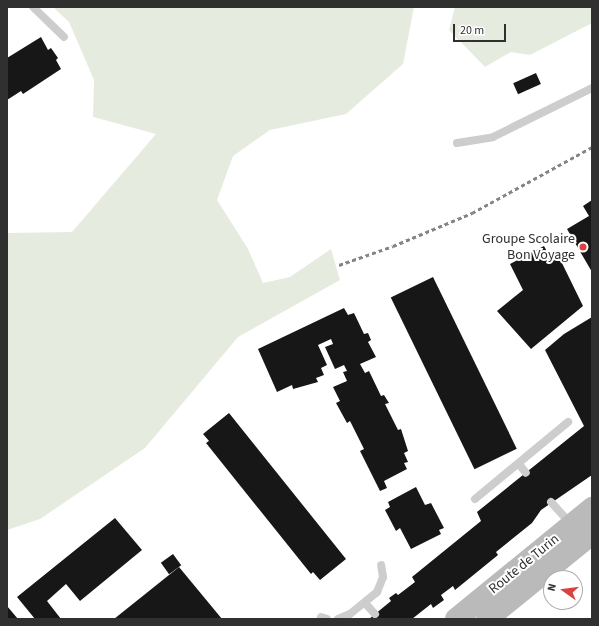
<!DOCTYPE html>
<html>
<head>
<meta charset="utf-8">
<style>
	body { margin:0 }
	#map { position:relative; width:599px; height:626px; overflow:hidden; background:#fff; font-family:"Source Sans 3",sans-serif }
	div>[style] { position:absolute }
	[style*='--x'] { left:calc(var(--x)*1px); top:calc(var(--y)*1px); width:calc(var(--w)*1px); rotate:calc(var(--a)*1deg) }
	.green>* { inset:0; background:#e5ecdf }
	.building>* { inset:0; background:#171717; transform-origin:0 0 }
	.lane>* { height:8px; margin:-4px; padding:0 4px; transform-origin:4px; border-radius:4px; background:#cdcdcd }
	.secondary>* { height:22px; margin:-11px; padding:0 11px; transform-origin:11px; border-radius:11px; background:#bababa }
	.rail>* { height:3px; margin-top:-1.5px; transform-origin:0; background:repeating-linear-gradient(90deg,#858585 0 4px,transparent 0 7px) }
	.dots>* { width:11px; height:11px; translate:-50% -50%; box-sizing:border-box; border:2px solid #fff; border-radius:50% }
	span { translate:-50% -50%; white-space:nowrap; text-align:center; line-height:1.15; -webkit-text-stroke:4px #fff; paint-order:stroke }
	.poi-label { font-size:14px; color:#303030 }
	.right { translate:-100% -50%; text-align:right }
	.street-label { font-size:14px; color:#303030 }
	.frame { position:absolute; inset:0; border:8px solid #303030; pointer-events:none }
	.north { position:absolute; left:543px; top:570px; width:40px; height:40px; box-sizing:border-box; background:#fff; border:1px solid #acacac; border-radius:50%; rotate:284deg; font-size:11px; font-weight:700; line-height:16px; text-align:center; color:#303030 }
	.north::after { content:''; display:block; margin:auto; width:14px; height:18px; background:#d84341; clip-path:polygon(50% 0,100% 100%,50% 72%,0 100%) }
	.scale { position:absolute; left:453px; top:24px; width:53px; height:18px; box-sizing:border-box; border:2px solid #303030; border-top:0; padding-left:5px; font-size:12px; line-height:14px; white-space:nowrap; color:#303030; -webkit-text-stroke:3px #fff; paint-order:stroke }
</style>
</head>
<body>
<div id="map">
	<div class="green">
		<i style="clip-path:polygon(53px 7px,414px 7px,403px 64px,346px 114px,270px 130px,233px 156px,217px 200px,248px 249px,263px 283px,290px 277px,331px 249px,340px 280px,238px 337px,145px 448px,40px 519px,7px 530px,7px 233px,72px 232px,156px 134px,93px 117px,94px 80px,69px 22px)"></i>
		<i style="clip-path:polygon(455px 7px,592px 7px,592px 23px,530px 55px,511px 52px,485px 67px,449px 30px)"></i>
	</div>
	<div class="building">
		<i style="clip-path:polygon(41px 37px,48px 50px,51px 48px,58px 58px,56px 60px,61px 69px,23px 94px,21px 91px,7px 100px,7px 58px)"></i>
		<i style="left:536px;top:73px;width:12px;height:25px;rotate:66deg"></i>
		<i style="clip-path:polygon(592px 200px,592px 272px,567px 229px,589px 216px,583px 206px)"></i>
		<i style="clip-path:polygon(544px 246px,552px 261px,559px 257px,583px 306px,531px 349px,497px 311px,523px 290px,510px 264px)"></i>
		<i style="left:433px;top:277px;width:191px;height:47px;rotate:64deg"></i>
		<i style="clip-path:polygon(344px 308px,348px 315px,354px 313px,364px 334px,368px 333px,371px 340px,368px 342px,376px 357px,360px 364px,365px 373px,369px 371px,381px 396px,384px 395px,389px 403px,385px 404px,398px 430px,401px 429px,408px 451px,404px 453px,408px 462px,404px 463px,407px 469px,384px 481px,387px 488px,380px 491px,360px 451px,364px 449px,350px 421px,347px 423px,336px 403px,340px 401px,333px 387px,347px 381px,343px 372px,347px 371px,344px 365px,335px 369px,325px 347px,333px 344px,331px 339px,318px 345px,327px 365px,321px 368px,324px 375px,316px 378px,318px 382px,293px 389px,292px 385px,277px 392px,258px 349px)"></i>
		<i style="clip-path:polygon(592px 317px,592px 475px,541px 510px,532px 523px,496px 552px,498px 555px,455px 590px,453px 586px,441px 595px,444px 600px,433px 608px,431px 604px,412px 619px,369px 619px,391px 601px,389px 598px,396px 593px,398px 595px,415px 582px,412px 577px,481px 521px,477px 512px,584px 426px,545px 350px,564px 334px)"></i>
		<i style="clip-path:polygon(229px 413px,346px 559px,320px 580px,313px 572px,311px 574px,206px 443px,209px 441px,203px 434px)"></i>
		<i style="clip-path:polygon(416px 487px,425px 505px,431px 503px,444px 528px,439px 530px,441px 534px,411px 549px,400px 528px,396px 531px,385px 510px,390px 507px,388px 502px)"></i>
		<i style="clip-path:polygon(115px 518px,142px 550px,80px 601px,66px 584px,47px 601px,61px 619px,35px 619px,17px 597px)"></i>
		<i style="left:173px;top:554px;width:14px;height:15px;rotate:54deg"></i>
		<i style="clip-path:polygon(179px 567px,222px 619px,114px 619px)"></i>
		<i style="clip-path:polygon(7px 606px,18px 619px,7px 619px)"></i>
	</div>
	<div class="lane">
		<i style="--x:33;--y:7;--w:43;--a:44.1"></i>
		<i style="--x:457;--y:143;--w:36;--a:-9"></i>
		<i style="--x:493;--y:137;--w:110;--a:-26.3"></i>
		<i style="--x:519;--y:464;--w:11;--a:52"></i>
		<i style="--x:475;--y:499;--w:121;--a:-39.6"></i>
		<i style="--x:551;--y:502;--w:31;--a:48"></i>
		<i style="--x:365;--y:603;--w:15;--a:48"></i>
		<i style="--x:321;--y:617;--w:6;--a:18"></i>
		<i style="--x:338;--y:619;--w:13;--a:-23"></i>
		<i style="--x:350;--y:614;--w:35;--a:-39"></i>
		<i style="--x:377;--y:592;--w:16;--a:-68"></i>
		<i style="--x:383;--y:577;--w:12;--a:-99"></i>
	</div>
	<div class="secondary">
		<i style="--x:456;--y:619;--w:176;--a:-39.2"></i>
		<i style="--x:487;--y:619;--w:135;--a:-39"></i>
	</div>
	<div class="rail">
		<i style="--x:339;--y:265;--w:57;--a:-19.4"></i>
		<i style="--x:393;--y:246;--w:86;--a:-22.7"></i>
		<i style="--x:472;--y:213;--w:137;--a:-28.8"></i>
	</div>
	<div class="dots">
		<i style="left:583px;top:247px;background:#d84341"></i>
	</div>
	<div class="poi-label">
		<span class="right" style="left:575px;top:247px">Groupe Scolaire<br>Bon Voyage</span>
	</div>
	<div class="street-label">
		<span style="left:524px;top:564px;rotate:-39deg">Route de Turin</span>
	</div>
	<div class="frame"></div>
	<div class="north">N</div>
	<div class="scale">20 m</div>
</div>
</body>
</html>
